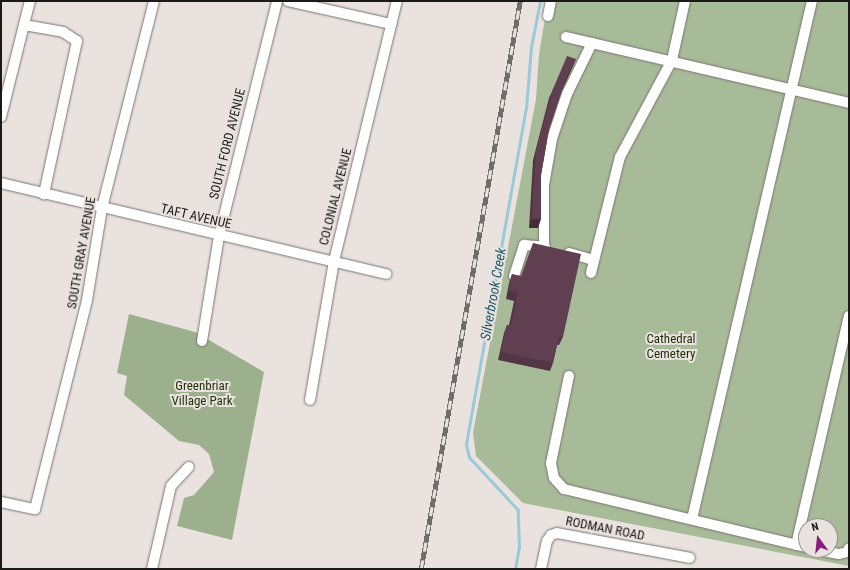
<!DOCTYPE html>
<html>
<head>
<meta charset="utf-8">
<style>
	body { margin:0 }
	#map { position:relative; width:850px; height:570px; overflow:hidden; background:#e9e2de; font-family:"Roboto Condensed",sans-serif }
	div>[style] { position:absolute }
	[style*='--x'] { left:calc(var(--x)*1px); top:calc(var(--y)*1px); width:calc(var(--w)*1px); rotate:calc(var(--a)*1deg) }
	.green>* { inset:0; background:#a8bb99 }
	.forest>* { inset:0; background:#9db08d }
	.stream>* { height:3px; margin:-1.5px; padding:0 1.5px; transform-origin:1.5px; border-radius:1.5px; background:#9acad8 }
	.roads { filter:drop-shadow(0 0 1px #7a7471) drop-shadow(0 0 1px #7a7471) }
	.minor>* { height:10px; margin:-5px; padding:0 5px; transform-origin:5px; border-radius:5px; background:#fff }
	.rail>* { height:4.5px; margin-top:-2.25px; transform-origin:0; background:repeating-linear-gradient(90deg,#e9e2de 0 9px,#706c69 0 18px); box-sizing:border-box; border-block:1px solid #706c69 }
	.wall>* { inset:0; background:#533645 }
	.shaded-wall>* { inset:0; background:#432c38 }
	.building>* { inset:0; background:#603f50 }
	span { translate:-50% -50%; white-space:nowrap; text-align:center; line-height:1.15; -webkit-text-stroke:4px #e9e2de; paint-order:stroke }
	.street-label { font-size:13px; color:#1c1a19 }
	.park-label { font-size:13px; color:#1d3007 }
	.water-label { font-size:14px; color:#1c5b6a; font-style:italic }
	.frame { position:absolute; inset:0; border:2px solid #1c1a19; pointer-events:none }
	.north { position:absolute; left:798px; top:518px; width:40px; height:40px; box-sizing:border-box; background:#e9e2de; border:1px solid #97928f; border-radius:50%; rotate:345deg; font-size:11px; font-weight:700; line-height:16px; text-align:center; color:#1c1a19 }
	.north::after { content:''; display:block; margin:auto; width:14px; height:18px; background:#8a1c80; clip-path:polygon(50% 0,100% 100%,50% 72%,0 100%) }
</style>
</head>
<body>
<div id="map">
	<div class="green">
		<i style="clip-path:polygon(evenodd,548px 1px,849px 1px,849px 566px,523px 503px,476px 456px,473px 433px,536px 99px,539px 54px,548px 1px,806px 526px,830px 526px,830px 550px,806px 550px,806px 526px)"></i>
	</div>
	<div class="forest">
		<i style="clip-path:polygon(129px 314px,195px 332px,264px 372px,232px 540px,177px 526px,184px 498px,194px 495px,214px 472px,209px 454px,199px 445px,179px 441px,124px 395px,127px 376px,117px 373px)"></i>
	</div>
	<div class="stream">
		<i style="--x:515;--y:569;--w:22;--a:-80"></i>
		<i style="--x:519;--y:547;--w:37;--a:-92"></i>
		<i style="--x:518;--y:510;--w:72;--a:-132.8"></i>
		<i style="--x:469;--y:457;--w:13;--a:-103"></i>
		<i style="--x:466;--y:444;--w:341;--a:-79.9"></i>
		<i style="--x:526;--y:108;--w:61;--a:-85.3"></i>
		<i style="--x:531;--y:47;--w:47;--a:-78.9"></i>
	</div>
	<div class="roads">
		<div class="minor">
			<i style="--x:288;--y:1;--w:106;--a:12.6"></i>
			<i style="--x:548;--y:16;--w:15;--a:-79"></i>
			<i style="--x:24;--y:25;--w:40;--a:10"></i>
			<i style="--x:63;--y:32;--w:17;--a:33"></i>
			<i style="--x:77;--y:41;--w:157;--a:102.2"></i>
			<i style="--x:566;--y:37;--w:291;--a:13.1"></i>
			<i style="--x:1;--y:117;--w:120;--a:-76"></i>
			<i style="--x:1;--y:183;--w:396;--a:13.3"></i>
			<i style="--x:544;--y:246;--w:61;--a:-90"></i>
			<i style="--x:544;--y:185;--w:47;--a:-80.1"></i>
			<i style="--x:552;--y:139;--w:47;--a:-71.6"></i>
			<i style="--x:567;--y:94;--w:57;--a:-63.9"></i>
			<i style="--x:569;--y:253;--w:25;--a:16"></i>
			<i style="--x:591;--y:273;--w:120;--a:-76"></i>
			<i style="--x:620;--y:157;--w:110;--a:-61.8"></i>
			<i style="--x:672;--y:60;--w:60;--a:-77.6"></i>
			<i style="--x:514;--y:276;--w:33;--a:-72"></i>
			<i style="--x:524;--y:245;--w:21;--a:5"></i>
			<i style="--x:202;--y:341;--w:106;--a:-80.8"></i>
			<i style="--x:219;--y:236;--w:242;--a:-76.1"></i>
			<i style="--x:569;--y:376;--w:89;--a:101.7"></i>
			<i style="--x:551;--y:463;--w:15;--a:79"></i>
			<i style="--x:554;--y:478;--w:15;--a:48"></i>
			<i style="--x:564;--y:489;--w:249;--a:13.5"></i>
			<i style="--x:310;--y:400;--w:141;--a:-80.2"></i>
			<i style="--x:334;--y:261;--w:268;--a:-76.4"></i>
			<i style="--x:1;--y:502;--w:35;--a:12"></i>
			<i style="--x:35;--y:509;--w:215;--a:-76"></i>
			<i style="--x:87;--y:300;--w:93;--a:-80.7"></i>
			<i style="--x:102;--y:208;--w:213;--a:-75.9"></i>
			<i style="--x:692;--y:519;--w:532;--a:-76.96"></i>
			<i style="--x:796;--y:545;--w:235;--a:-77"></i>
			<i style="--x:818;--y:550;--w:21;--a:11"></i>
			<i style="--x:839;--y:554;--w:8;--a:-14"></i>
			<i style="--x:847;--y:552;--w:4;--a:-63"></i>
			<i style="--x:152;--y:569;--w:85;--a:-77.1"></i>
			<i style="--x:171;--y:486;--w:26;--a:-47"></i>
			<i style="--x:541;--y:569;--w:29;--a:-78"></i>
			<i style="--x:547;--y:541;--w:7;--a:-56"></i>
			<i style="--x:551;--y:535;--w:6;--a:-18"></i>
			<i style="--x:557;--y:533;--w:135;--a:10.6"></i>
		</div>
	</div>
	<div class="rail">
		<i style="--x:421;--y:569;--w:577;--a:-80.11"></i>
	</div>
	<div class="wall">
		<i style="clip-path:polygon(576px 59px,572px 68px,562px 90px,549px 129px,541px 175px,538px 228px,529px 228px,533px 160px,549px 98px,553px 89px)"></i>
		<i style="clip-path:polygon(512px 274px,563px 337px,559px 345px,557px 345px,553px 363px,550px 371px,498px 360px,504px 333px,507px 325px,509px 325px,514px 301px,506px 299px,509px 283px)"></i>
	</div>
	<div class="shaded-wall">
		<i style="clip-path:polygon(576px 59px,572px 68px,561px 92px,564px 83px)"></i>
		<i style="clip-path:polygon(532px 219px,541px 219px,538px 228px,529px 228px)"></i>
	</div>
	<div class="building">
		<i style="clip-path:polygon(567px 56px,576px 59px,564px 83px,549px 129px,541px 175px,541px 219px,532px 219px,536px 151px,553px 89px)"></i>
		<i style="clip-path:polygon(533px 243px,581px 254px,563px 337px,559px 336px,553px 363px,501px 352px,507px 325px,511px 325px,518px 292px,509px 290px,512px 274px,521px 276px)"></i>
	</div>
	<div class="street-label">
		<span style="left:228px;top:144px;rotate:-76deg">SOUTH FORD AVENUE</span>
		<span style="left:336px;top:197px;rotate:-76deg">COLONIAL AVENUE</span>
		<span style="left:196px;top:217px;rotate:13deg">TAFT AVENUE</span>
		<span style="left:82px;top:253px;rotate:-80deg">SOUTH GRAY AVENUE</span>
		<span style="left:605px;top:529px;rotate:11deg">RODMAN ROAD</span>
	</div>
	<div class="park-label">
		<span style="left:671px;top:347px">Cathedral<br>Cemetery</span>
		<span style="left:202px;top:394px">Greenbriar<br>Village Park</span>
	</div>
	<div class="water-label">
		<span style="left:493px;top:294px;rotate:-80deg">Silverbrook Creek</span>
	</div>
	<div class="frame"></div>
	<div class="north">N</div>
</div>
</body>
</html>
